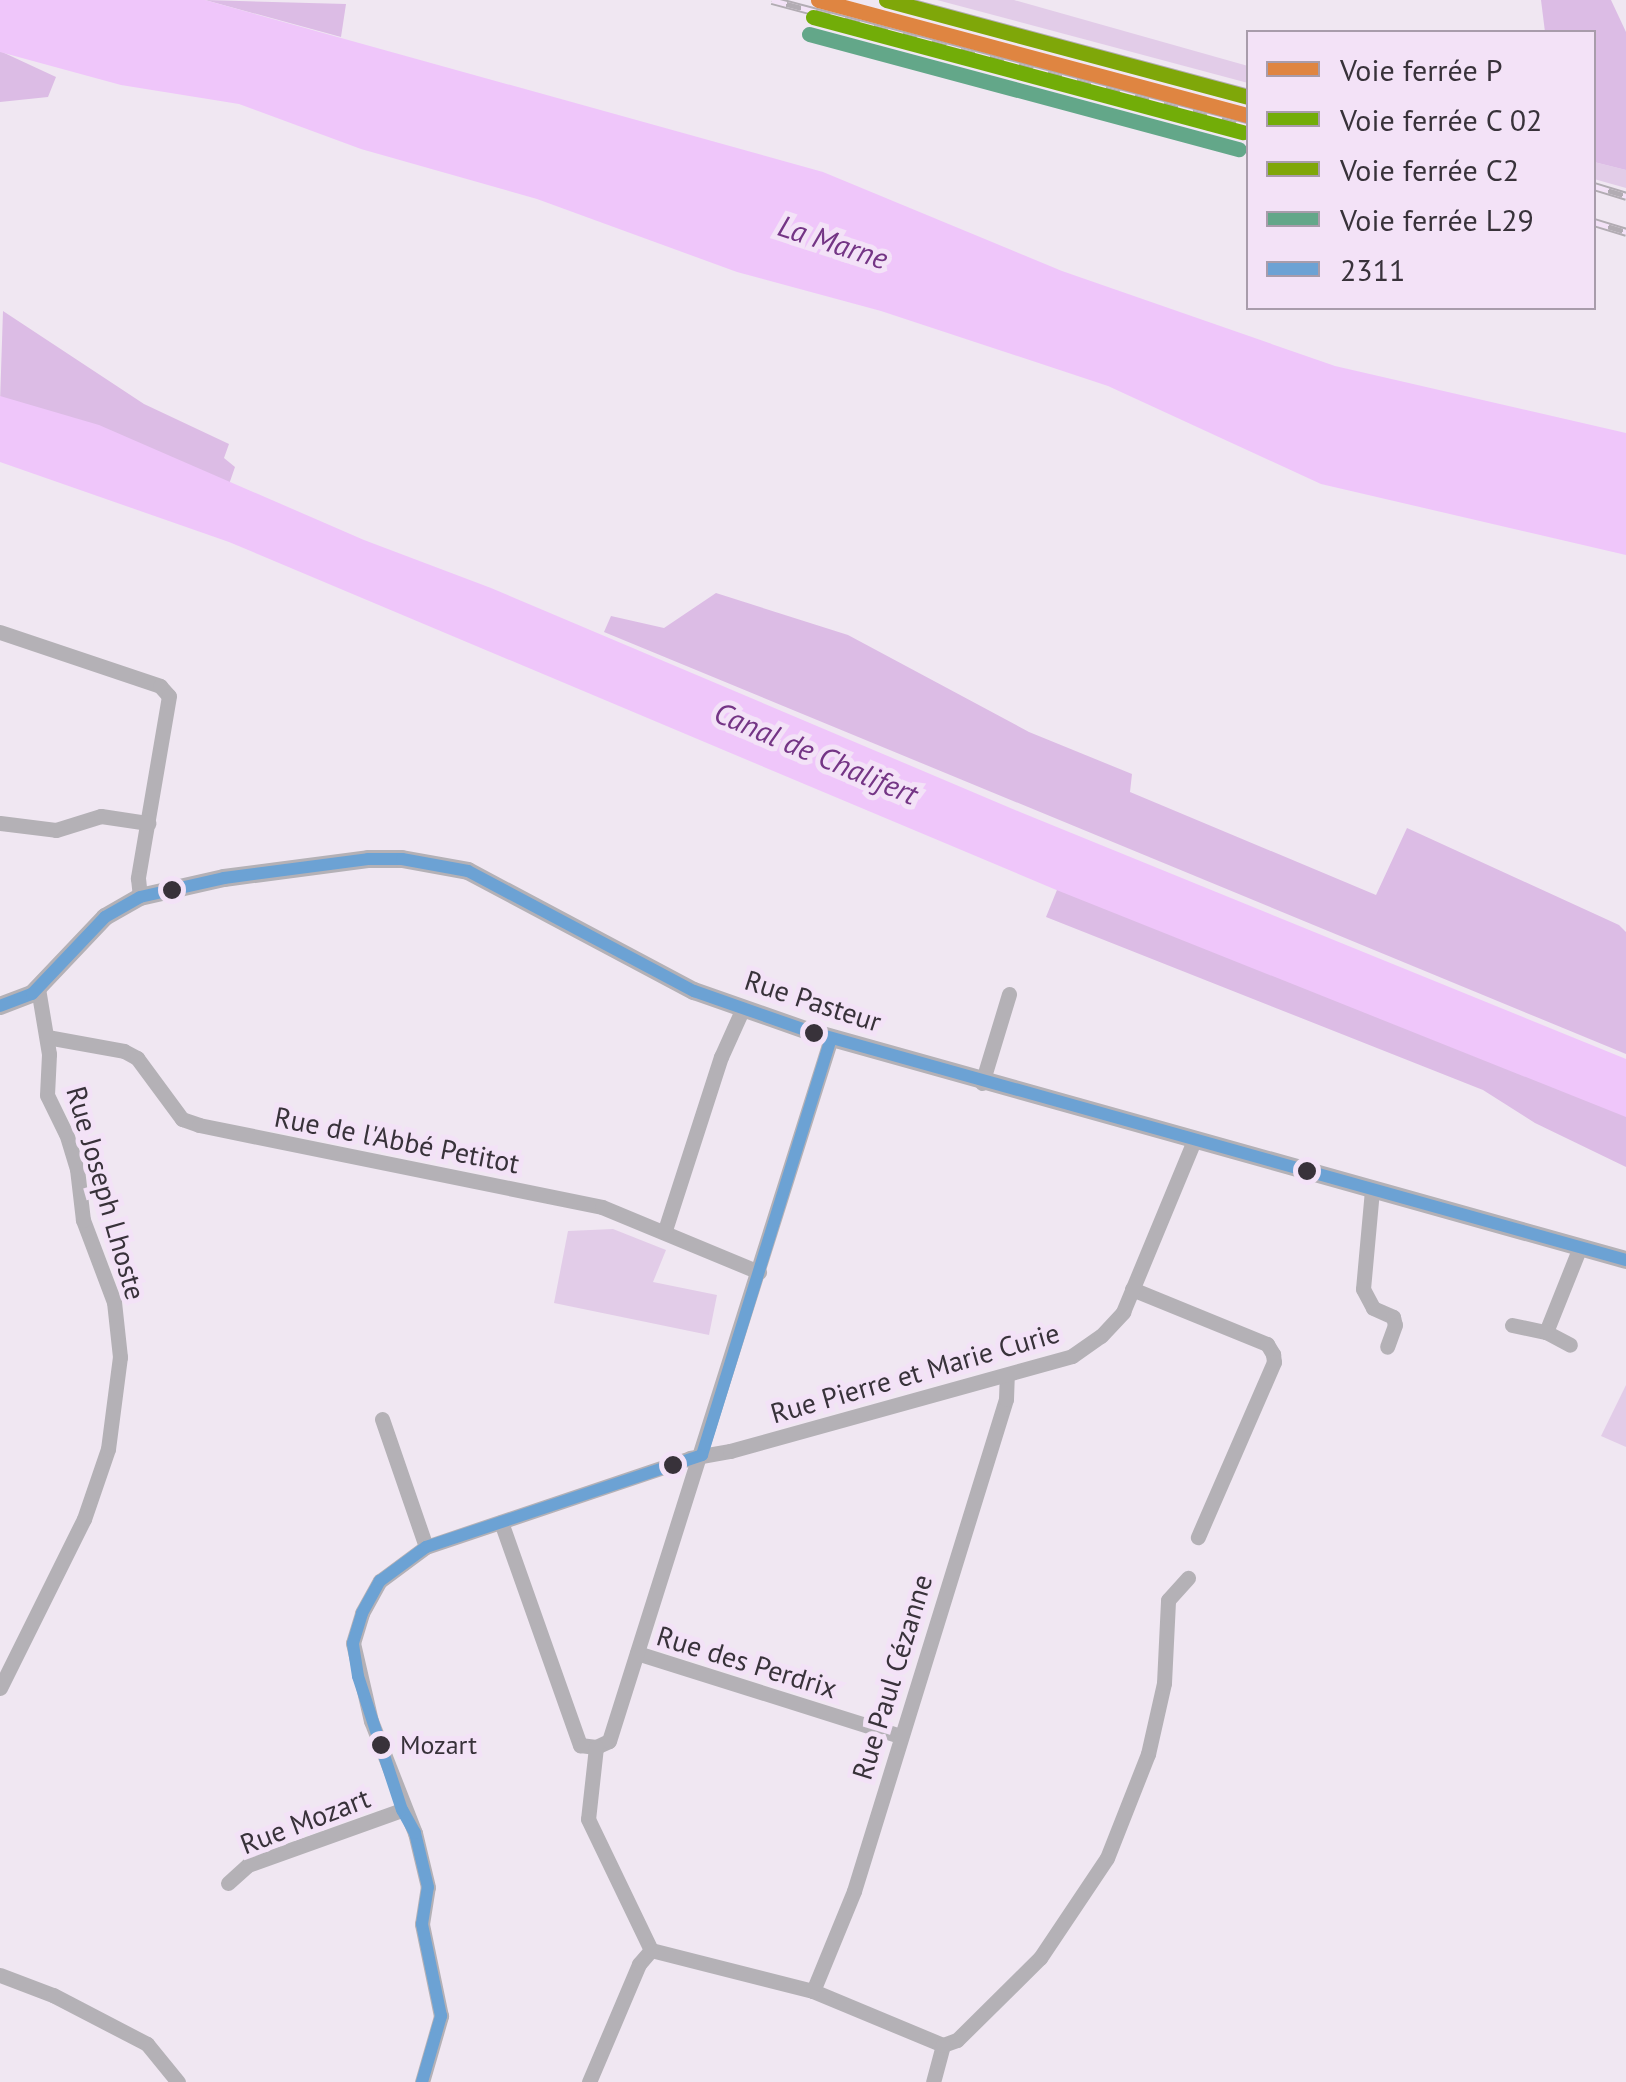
<!DOCTYPE html>
<html>
<head>
<meta charset="utf-8">
<style>
	body { margin:0 }
	#map { position:relative; width:1626px; height:2082px; overflow:hidden; background:#f0e7f2; font-family:"PT Sans",sans-serif }
	div>[style] { position:absolute }
	[style*='--x'] { left:calc(var(--x)*1px); top:calc(var(--y)*1px); width:calc(var(--w)*1px); rotate:calc(var(--a)*1deg) }
	.green>* { inset:0; background:#e2cce8 }
	.forest>* { inset:0; background:#dcbce5 }
	.water>* { inset:0; background:#efc6fa }
	.minor>* { height:15px; margin:-7.5px; padding:0 7.5px; transform-origin:7.5px; border-radius:7.5px; background:#b4b1b6 }
	.tertiary>* { height:18px; margin:-9px; padding:0 9px; transform-origin:9px; border-radius:9px; background:#b4b1b6 }
	.rail>* { height:9px; margin-top:-4.5px; transform-origin:0; background:repeating-linear-gradient(90deg,#f3e2f7 0 15px,#b2acb3 0 30px); box-sizing:border-box; border-block:2px solid #b2acb3 }
	.bus-1>* { height:12px; margin:-6px; padding:0 6px; transform-origin:6px; border-radius:6px; background:#6ca2d4 }
	.rail-1>* { height:15px; margin:-7.5px; padding:0 7.5px; transform-origin:7.5px; border-radius:7.5px; background:#df8541 }
	.rail-2>* { height:15px; margin:-7.5px; padding:0 7.5px; transform-origin:7.5px; border-radius:7.5px; background:#72ad08 }
	.rail-3>* { height:15px; margin:-7.5px; padding:0 7.5px; transform-origin:7.5px; border-radius:7.5px; background:#7fa709 }
	.rail-4>* { height:15px; margin:-7.5px; padding:0 7.5px; transform-origin:7.5px; border-radius:7.5px; background:#63a789 }
	.dots>* { width:28px; height:28px; translate:-50% -50%; box-sizing:border-box; border:5px solid #f3e2f7; border-radius:50% }
	span { translate:-50% -50%; white-space:nowrap; text-align:center; line-height:1.15; -webkit-text-stroke:10px #f3e2f7; paint-order:stroke }
	.bus-label { font-size:26px; color:#38323a }
	.left { translate:0 -50%; text-align:left }
	.street-label { font-size:28px; color:#38323a }
	.water-label { font-size:30px; color:#743585; font-style:italic }
	.legend { position:absolute; left:1246px; top:30px; width:350px; height:280px; box-sizing:border-box; background:#f3e2f7; border:2px solid #a89cab; margin:0; padding:12px 18px; list-style:none; font-size:30px; color:#38323a }
	.legend li { display:flex; align-items:center; gap:20px; height:50px }
	.legend b { width:50px; border:2px solid #a89cab }
</style>
</head>
<body>
<div id="map">
	<div class="green">
		<i style="clip-path:polygon(937px 0,1014px 0,1248px 66px,1248px 83px)"></i>
		<i style="clip-path:polygon(1594px 162px,1626px 170px,1626px 188px,1594px 179px)"></i>
		<i style="clip-path:polygon(613px 1229px,666px 1250px,653px 1282px,717px 1295px,709px 1335px,554px 1303px,568px 1231px)"></i>
		<i style="clip-path:polygon(1626px 1385px,1626px 1447px,1601px 1436px)"></i>
	</div>
	<div class="forest">
		<i style="clip-path:polygon(205px 0,346px 4px,341px 37px)"></i>
		<i style="clip-path:polygon(1541px 0,1611px 0,1626px 32px,1626px 170px,1594px 162px,1594px 32px,1545px 32px)"></i>
		<i style="clip-path:polygon(0 51px,56px 77px,48px 97px,0 102px)"></i>
		<i style="clip-path:polygon(3px 311px,144px 404px,229px 444px,224px 458px,235px 467px,226px 493px,0 402px)"></i>
		<i style="clip-path:polygon(716px 593px,848px 635px,1029px 732px,1132px 774px,1130px 792px,1376px 895px,1407px 828px,1619px 925px,1626px 932px,1626px 1054px,604px 632px,611px 616px,664px 628px)"></i>
		<i style="clip-path:polygon(1059px 885px,1626px 1111px,1626px 1167px,1535px 1123px,1483px 1090px,1046px 917px)"></i>
	</div>
	<div class="water">
		<i style="clip-path:polygon(0 0,205px 0,823px 172px,1062px 271px,1335px 366px,1626px 433px,1626px 555px,1321px 484px,1108px 386px,881px 311px,737px 272px,537px 199px,361px 149px,239px 104px,121px 85px,0 52px)"></i>
		<i style="clip-path:polygon(0 396px,99px 425px,364px 540px,491px 588px,1020px 812px,1626px 1059px,1626px 1117px,1054px 889px,229px 542px,0 462px)"></i>
	</div>
	<div class="minor">
		<i style="--x:0;--y:632;--w:169;--a:18.6"></i>
		<i style="--x:160;--y:686;--w:13;--a:48"></i>
		<i style="--x:169;--y:696;--w:185;--a:99.7"></i>
		<i style="--x:138;--y:878;--w:19;--a:84"></i>
		<i style="--x:0;--y:823;--w:56;--a:7.1"></i>
		<i style="--x:56;--y:830;--w:47;--a:-17.3"></i>
		<i style="--x:101;--y:816;--w:48;--a:8.5"></i>
		<i style="--x:47;--y:1037;--w:78;--a:10.3"></i>
		<i style="--x:124;--y:1051;--w:15;--a:28"></i>
		<i style="--x:137;--y:1058;--w:76;--a:53.6"></i>
		<i style="--x:182;--y:1119;--w:18;--a:19"></i>
		<i style="--x:199;--y:1125;--w:411;--a:11.5"></i>
		<i style="--x:602;--y:1207;--w:170;--a:22.5"></i>
		<i style="--x:982;--y:1083;--w:93;--a:-73.1"></i>
		<i style="--x:1372;--y:1190;--w:99;--a:95.2"></i>
		<i style="--x:1363;--y:1289;--w:21;--a:62"></i>
		<i style="--x:1373;--y:1308;--w:22;--a:24"></i>
		<i style="--x:1393;--y:1317;--w:8;--a:76"></i>
		<i style="--x:1395;--y:1325;--w:23;--a:110"></i>
		<i style="--x:665;--y:1230;--w:182;--a:-72.1"></i>
		<i style="--x:721;--y:1057;--w:54;--a:-65.8"></i>
		<i style="--x:1132;--y:1289;--w:146;--a:22.2"></i>
		<i style="--x:1267;--y:1344;--w:12;--a:59"></i>
		<i style="--x:1273;--y:1354;--w:8;--a:83"></i>
		<i style="--x:1274;--y:1362;--w:191;--a:113.5"></i>
		<i style="--x:1512;--y:1325;--w:35;--a:12"></i>
		<i style="--x:1546;--y:1332;--w:92;--a:-68.2"></i>
		<i style="--x:1546;--y:1332;--w:27;--a:28"></i>
		<i style="--x:382;--y:1419;--w:135;--a:71"></i>
		<i style="--x:501;--y:1522;--w:237;--a:70.5"></i>
		<i style="--x:580;--y:1745;--w:16;--a:7"></i>
		<i style="--x:637;--y:1653;--w:276;--a:17.5"></i>
		<i style="--x:0;--y:1688;--w:189;--a:-63.6"></i>
		<i style="--x:84;--y:1519;--w:74;--a:-71.1"></i>
		<i style="--x:108;--y:1449;--w:93;--a:-82.6"></i>
		<i style="--x:120;--y:1357;--w:55;--a:-96.2"></i>
		<i style="--x:114;--y:1302;--w:88;--a:-110.7"></i>
		<i style="--x:83;--y:1220;--w:51;--a:-96.7"></i>
		<i style="--x:77;--y:1169;--w:37;--a:-107"></i>
		<i style="--x:66;--y:1134;--w:43;--a:-116"></i>
		<i style="--x:47;--y:1095;--w:41;--a:-87.2"></i>
		<i style="--x:49;--y:1054;--w:67;--a:-99.5"></i>
		<i style="--x:596;--y:1747;--w:14;--a:-25"></i>
		<i style="--x:609;--y:1741;--w:737;--a:-72.47"></i>
		<i style="--x:596;--y:1747;--w:72;--a:96.3"></i>
		<i style="--x:588;--y:1819;--w:145;--a:64.3"></i>
		<i style="--x:228;--y:1883;--w:27;--a:-42"></i>
		<i style="--x:248;--y:1865;--w:164;--a:-19.7"></i>
		<i style="--x:651;--y:1950;--w:167;--a:14.2"></i>
		<i style="--x:813;--y:1991;--w:141;--a:22.6"></i>
		<i style="--x:943;--y:2045;--w:38;--a:105"></i>
		<i style="--x:0;--y:1975;--w:57;--a:20.7"></i>
		<i style="--x:53;--y:1995;--w:106;--a:27.5"></i>
		<i style="--x:147;--y:2044;--w:49;--a:50.8"></i>
		<i style="--x:813;--y:1991;--w:108;--a:-67.7"></i>
		<i style="--x:854;--y:1891;--w:515;--a:-72.83"></i>
		<i style="--x:1006;--y:1399;--w:24;--a:-88"></i>
		<i style="--x:943;--y:2045;--w:15;--a:-20"></i>
		<i style="--x:957;--y:2040;--w:117;--a:-44.7"></i>
		<i style="--x:1040;--y:1958;--w:120;--a:-56.2"></i>
		<i style="--x:1107;--y:1858;--w:112;--a:-68.5"></i>
		<i style="--x:1148;--y:1754;--w:73;--a:-77.3"></i>
		<i style="--x:1164;--y:1683;--w:83;--a:-87.2"></i>
		<i style="--x:1168;--y:1600;--w:30;--a:-48"></i>
		<i style="--x:422;--y:2082;--w:69;--a:-73.9"></i>
		<i style="--x:441;--y:2016;--w:94;--a:-101.7"></i>
		<i style="--x:422;--y:1924;--w:37;--a:-81"></i>
		<i style="--x:428;--y:1887;--w:56;--a:-103.5"></i>
		<i style="--x:415;--y:1833;--w:120;--a:-111.4"></i>
		<i style="--x:371;--y:1721;--w:80;--a:-103"></i>
		<i style="--x:353;--y:1643;--w:31;--a:-73"></i>
		<i style="--x:362;--y:1613;--w:37;--a:-61"></i>
		<i style="--x:380;--y:1581;--w:57;--a:-36.5"></i>
		<i style="--x:426;--y:1547;--w:279;--a:-18.6"></i>
		<i style="--x:690;--y:1458;--w:41;--a:-9.9"></i>
		<i style="--x:730;--y:1451;--w:355;--a:-15.5"></i>
		<i style="--x:1072;--y:1356;--w:35;--a:-35"></i>
		<i style="--x:1101;--y:1336;--w:33;--a:-47"></i>
		<i style="--x:1123;--y:1312;--w:185;--a:-67.5"></i>
		<i style="--x:589;--y:2082;--w:128;--a:-67"></i>
		<i style="--x:639;--y:1964;--w:18;--a:-49"></i>
	</div>
	<div class="tertiary">
		<i style="--x:0;--y:1006;--w:34;--a:-21"></i>
		<i style="--x:32;--y:994;--w:106;--a:-46.5"></i>
		<i style="--x:105;--y:917;--w:40;--a:-29.7"></i>
		<i style="--x:140;--y:897;--w:86;--a:-12.7"></i>
		<i style="--x:224;--y:878;--w:145;--a:-7.5"></i>
		<i style="--x:368;--y:859;--w:34;--a:0"></i>
		<i style="--x:402;--y:859;--w:67;--a:10.3"></i>
		<i style="--x:468;--y:871;--w:256;--a:28"></i>
		<i style="--x:694;--y:991;--w:124;--a:19.3"></i>
		<i style="--x:811;--y:1032;--w:846;--a:15.63"></i>
	</div>
	<div class="rail">
		<i style="--x:772;--y:0;--w:493;--a:14.9"></i>
		<i style="--x:902;--y:0;--w:358;--a:15"></i>
		<i style="--x:1594;--y:186;--w:34;--a:17"></i>
		<i style="--x:1594;--y:222;--w:34;--a:17"></i>
	</div>
	<div class="bus-1">
		<i style="--x:0;--y:1006;--w:34;--a:-21"></i>
		<i style="--x:32;--y:994;--w:106;--a:-46.5"></i>
		<i style="--x:105;--y:917;--w:40;--a:-29.7"></i>
		<i style="--x:140;--y:897;--w:86;--a:-12.7"></i>
		<i style="--x:224;--y:878;--w:145;--a:-7.5"></i>
		<i style="--x:368;--y:859;--w:34;--a:0"></i>
		<i style="--x:402;--y:859;--w:67;--a:10.3"></i>
		<i style="--x:468;--y:871;--w:256;--a:28"></i>
		<i style="--x:694;--y:991;--w:124;--a:19.3"></i>
		<i style="--x:811;--y:1032;--w:846;--a:15.63"></i>
		<i style="--x:702;--y:1455;--w:436;--a:-72.8"></i>
		<i style="--x:422;--y:2082;--w:69;--a:-73.9"></i>
		<i style="--x:441;--y:2016;--w:94;--a:-101.7"></i>
		<i style="--x:422;--y:1924;--w:37;--a:-81"></i>
		<i style="--x:428;--y:1887;--w:56;--a:-103.5"></i>
		<i style="--x:415;--y:1833;--w:26;--a:-119"></i>
		<i style="--x:402;--y:1810;--w:141;--a:-108.2"></i>
		<i style="--x:358;--y:1676;--w:33;--a:-99"></i>
		<i style="--x:353;--y:1643;--w:31;--a:-73"></i>
		<i style="--x:362;--y:1613;--w:37;--a:-61"></i>
		<i style="--x:380;--y:1581;--w:57;--a:-36.5"></i>
		<i style="--x:426;--y:1547;--w:291;--a:-18.4"></i>
	</div>
	<div class="rail-1">
		<i style="--x:818;--y:0;--w:445;--a:15"></i>
	</div>
	<div class="rail-2">
		<i style="--x:813;--y:17;--w:445;--a:15"></i>
	</div>
	<div class="rail-3">
		<i style="--x:886;--y:0;--w:375;--a:15"></i>
	</div>
	<div class="rail-4">
		<i style="--x:809;--y:34;--w:445;--a:15"></i>
	</div>
	<div class="dots">
		<i style="left:172px;top:890px;background:#38323a"></i>
		<i style="left:814px;top:1033px;background:#38323a"></i>
		<i style="left:1307px;top:1171px;background:#38323a"></i>
		<i style="left:673px;top:1465px;background:#38323a"></i>
		<i style="left:381px;top:1745px;background:#38323a"></i>
	</div>
	<div class="bus-label">
		<span class="left" style="left:400px;top:1745px">Mozart</span>
	</div>
	<div class="street-label">
		<span style="left:813px;top:1001px;rotate:18deg">Rue Pasteur</span>
		<span style="left:397px;top:1140px;rotate:11deg">Rue de l'Abbé Petitot</span>
		<span style="left:106px;top:1193px;rotate:74deg">Rue Joseph Lhoste</span>
		<span style="left:915px;top:1373px;rotate:-16deg">Rue Pierre et Marie Curie</span>
		<span style="left:747px;top:1662px;rotate:17deg">Rue des Perdrix</span>
		<span style="left:892px;top:1677px;rotate:-73deg">Rue Paul Cézanne</span>
		<span style="left:305px;top:1821px;rotate:-21deg">Rue Mozart</span>
	</div>
	<div class="water-label">
		<span style="left:833px;top:242px;rotate:18deg">La Marne</span>
		<span style="left:816px;top:753px;rotate:23deg">Canal de Chalifert</span>
	</div>
	<ul class="legend">
	<li><b style="height:12px;background:#df8541"></b>Voie ferrée P</li>
	<li><b style="height:12px;background:#72ad08"></b>Voie ferrée C 02</li>
	<li><b style="height:12px;background:#7fa709"></b>Voie ferrée C2</li>
	<li><b style="height:12px;background:#63a789"></b>Voie ferrée L29</li>
	<li><b style="height:12px;background:#6ca2d4"></b>2311</li>
	</ul>
</div>
</body>
</html>
